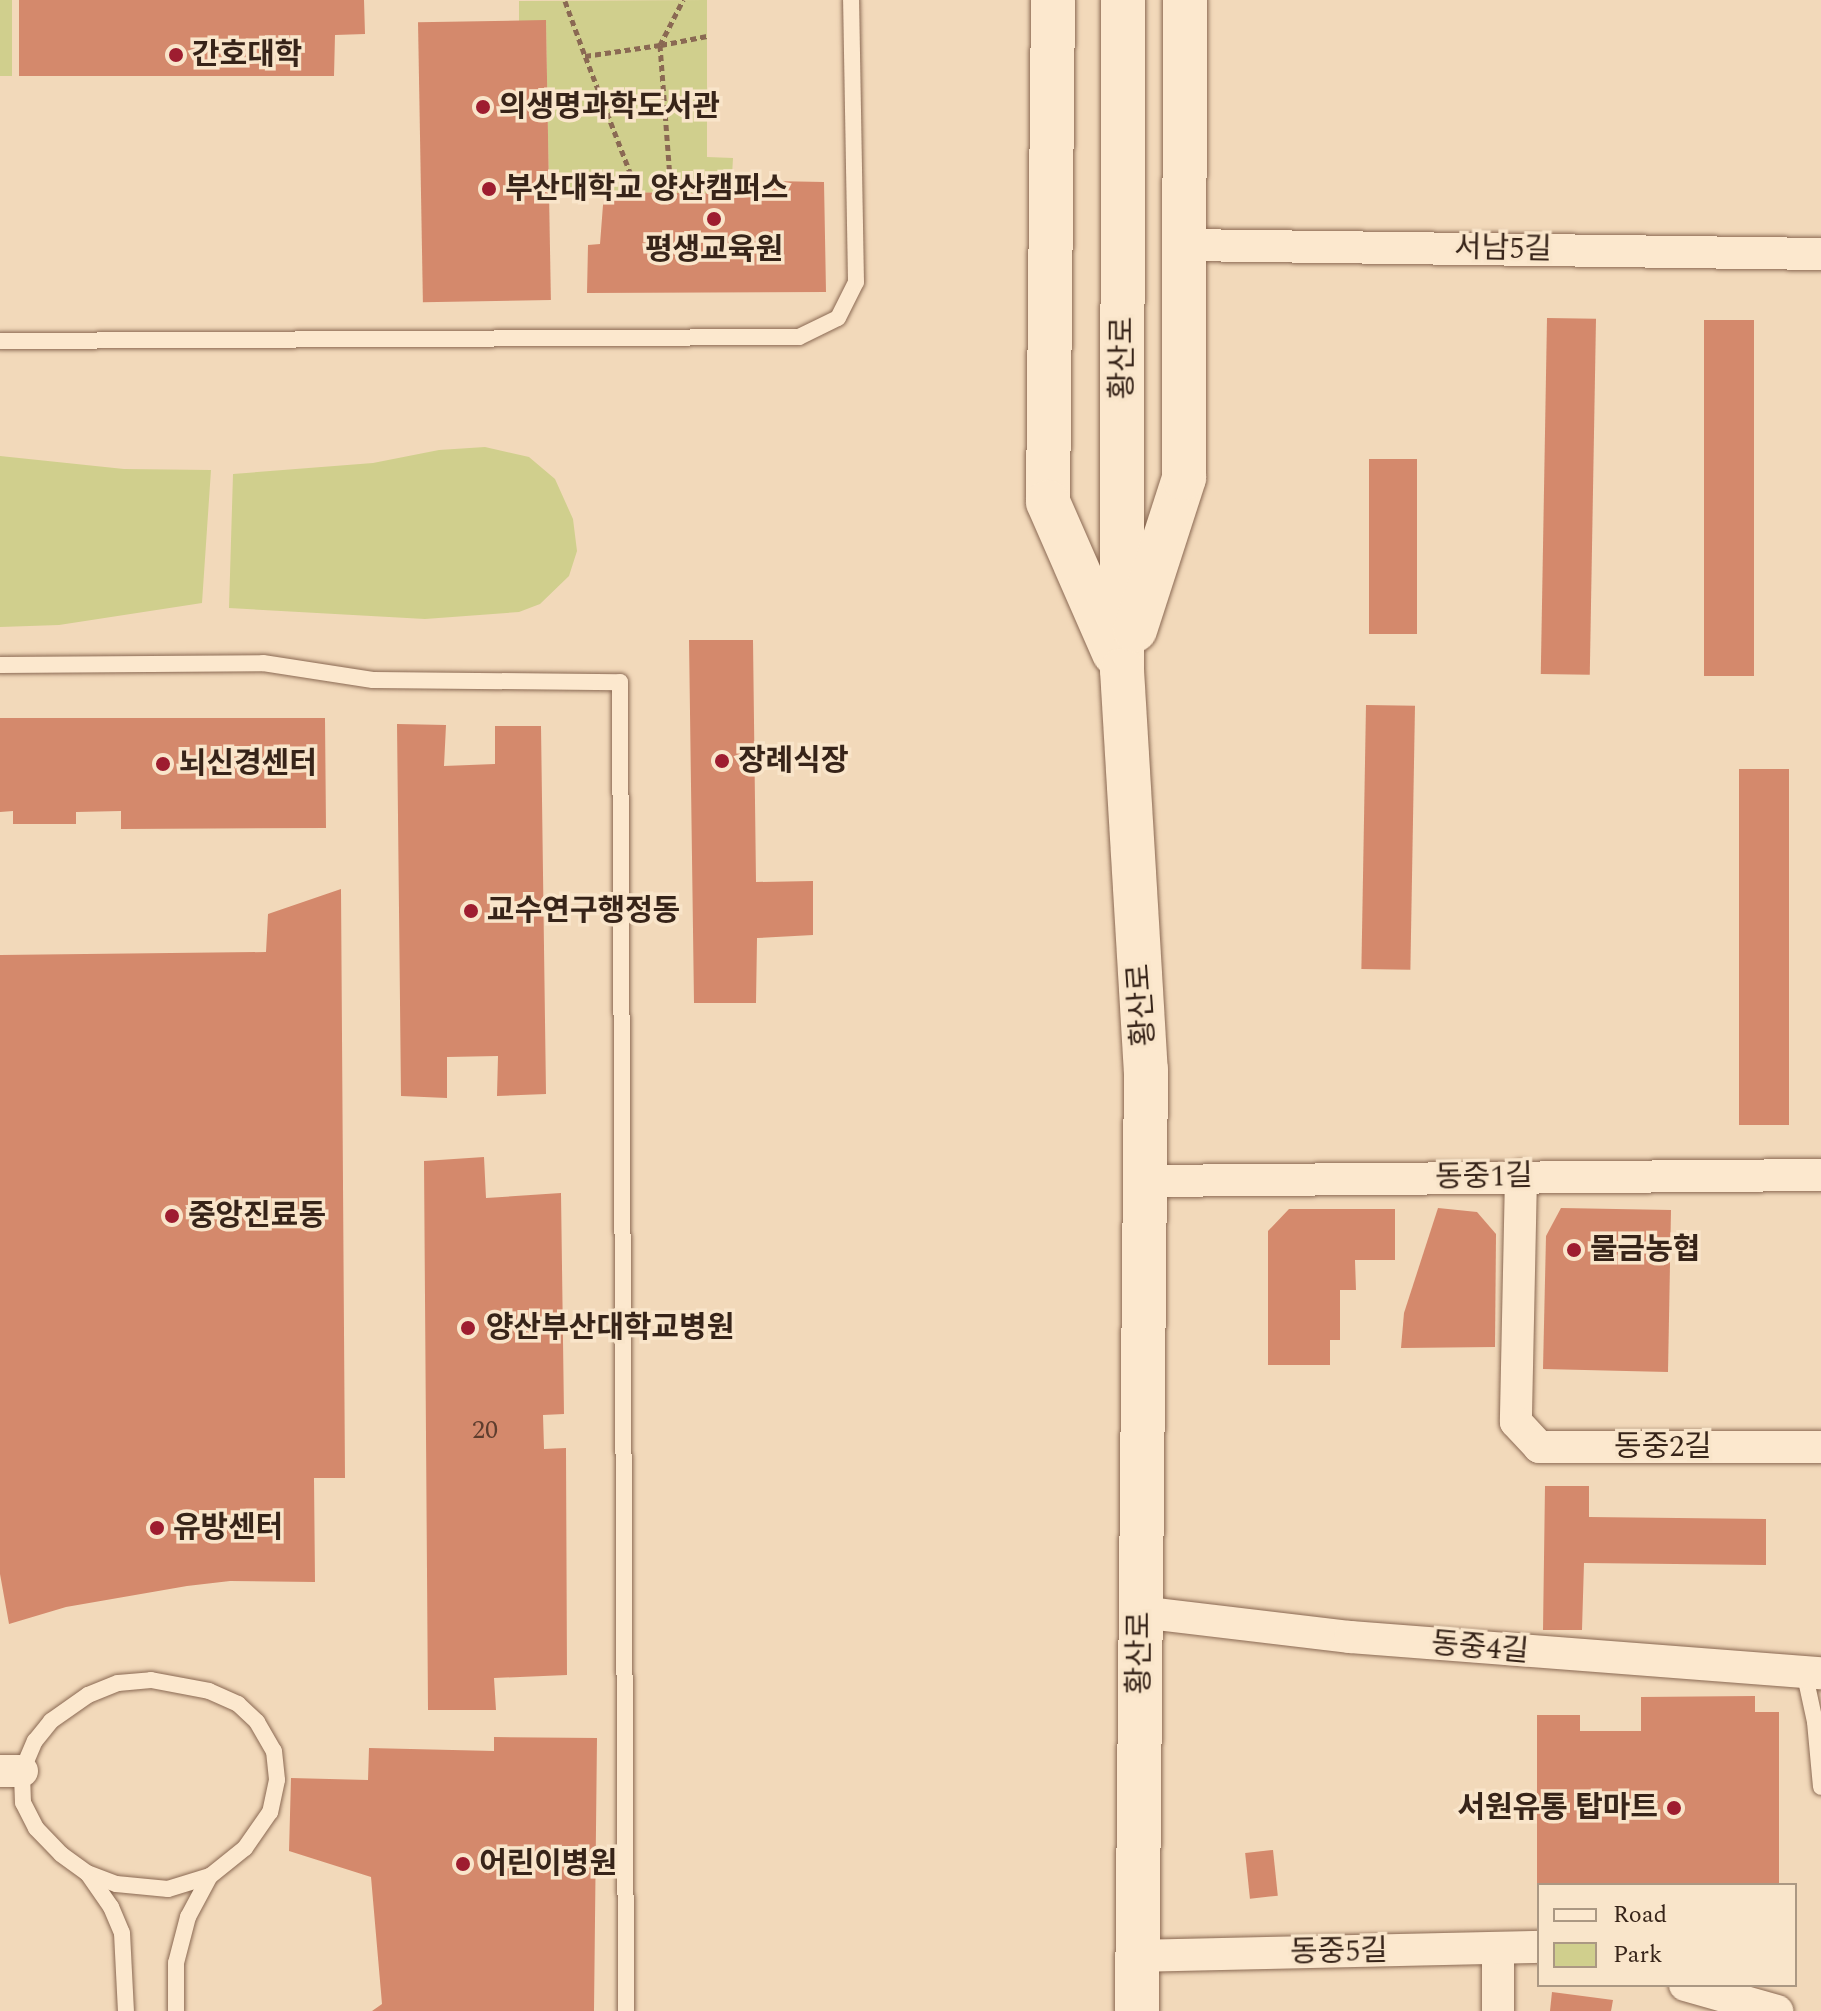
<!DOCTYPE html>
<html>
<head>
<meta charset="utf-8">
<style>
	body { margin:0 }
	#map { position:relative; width:1821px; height:2011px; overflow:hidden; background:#f2d9ba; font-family:Spectral,"Noto Sans KR",serif }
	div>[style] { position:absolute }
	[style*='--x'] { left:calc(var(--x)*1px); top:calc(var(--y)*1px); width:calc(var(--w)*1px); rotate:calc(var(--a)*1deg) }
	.green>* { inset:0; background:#d0cf8d; transform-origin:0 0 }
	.building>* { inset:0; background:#d4896c; transform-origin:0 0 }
	.path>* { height:5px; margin-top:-2.5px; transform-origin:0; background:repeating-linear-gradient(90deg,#8a6953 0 6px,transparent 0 10px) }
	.roads { filter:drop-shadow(0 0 2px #8a6953) drop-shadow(0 0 2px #8a6953) }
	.service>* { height:16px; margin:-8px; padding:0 8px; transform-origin:8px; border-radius:8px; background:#fce8ce }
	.minor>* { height:32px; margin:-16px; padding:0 16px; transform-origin:16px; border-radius:16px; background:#fce8ce }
	.secondary>* { height:44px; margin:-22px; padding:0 22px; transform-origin:22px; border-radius:22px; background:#fce8ce }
	.dots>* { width:22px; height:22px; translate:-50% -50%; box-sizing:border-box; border:4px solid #f9e5ca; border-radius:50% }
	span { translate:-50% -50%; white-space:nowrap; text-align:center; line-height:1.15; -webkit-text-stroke:7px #f9e5ca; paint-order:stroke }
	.number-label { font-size:26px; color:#5e3d2e }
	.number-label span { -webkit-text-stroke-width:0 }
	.poi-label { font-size:30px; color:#372419; font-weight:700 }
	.left { translate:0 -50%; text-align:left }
	.right { translate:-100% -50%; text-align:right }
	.street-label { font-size:30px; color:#372419 }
	.legend { position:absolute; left:1537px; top:1883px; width:260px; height:104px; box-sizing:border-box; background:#f9e5ca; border:2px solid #ab9883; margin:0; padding:10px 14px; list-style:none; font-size:24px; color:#372419 }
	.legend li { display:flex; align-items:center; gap:16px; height:40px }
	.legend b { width:40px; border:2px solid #ab9883 }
</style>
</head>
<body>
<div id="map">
	<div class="green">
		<i style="left:0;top:0;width:12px;height:76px"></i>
		<i style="clip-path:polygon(707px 0,707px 157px,733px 158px,731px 194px,549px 191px,546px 21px,519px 21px,519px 1px)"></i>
		<i style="clip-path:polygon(485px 447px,529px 457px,555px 479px,573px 519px,577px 551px,569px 576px,540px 604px,519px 612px,425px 619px,229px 608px,233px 474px,373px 463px,439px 450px)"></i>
		<i style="clip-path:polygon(0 456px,124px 469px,211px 470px,202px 603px,59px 625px,0 627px)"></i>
	</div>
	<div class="building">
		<i style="clip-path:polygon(19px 0,364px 0,365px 34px,335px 35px,334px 76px,19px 76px)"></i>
		<i style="left:546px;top:20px;width:280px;height:128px;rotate:89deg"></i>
		<i style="clip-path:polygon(772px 181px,824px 182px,826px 292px,587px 293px,588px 245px,600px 244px,604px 192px,772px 194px)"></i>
		<i style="left:1547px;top:318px;width:49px;height:356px;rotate:1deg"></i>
		<i style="left:1704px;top:320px;width:50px;height:356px"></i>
		<i style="left:1369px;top:459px;width:48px;height:175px"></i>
		<i style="clip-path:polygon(689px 640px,753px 640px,756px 882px,813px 881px,813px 935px,757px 938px,756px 1003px,694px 1003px)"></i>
		<i style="left:1366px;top:705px;width:49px;height:264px;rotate:1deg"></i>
		<i style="clip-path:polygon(0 718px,325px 718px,326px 828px,121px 829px,121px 811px,76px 812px,76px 824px,13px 824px,13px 811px,0 812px)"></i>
		<i style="clip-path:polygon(397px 724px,446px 725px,444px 766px,495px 764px,495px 726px,541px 726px,546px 1094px,497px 1096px,498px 1056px,447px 1057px,447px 1098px,401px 1096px)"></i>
		<i style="left:1739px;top:769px;width:50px;height:356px"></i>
		<i style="clip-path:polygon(341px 889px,345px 1478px,314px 1478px,315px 1582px,230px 1581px,187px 1586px,66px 1607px,9px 1624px,0 1574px,0 955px,266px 952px,268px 914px)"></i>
		<i style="clip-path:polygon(484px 1157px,486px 1198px,561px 1193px,564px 1414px,543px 1415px,544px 1449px,566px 1448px,567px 1675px,494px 1678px,496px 1710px,428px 1710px,424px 1161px)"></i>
		<i style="clip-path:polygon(1438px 1208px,1477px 1212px,1496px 1234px,1495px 1347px,1401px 1348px,1404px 1313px)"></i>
		<i style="clip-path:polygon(1561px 1208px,1671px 1210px,1668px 1372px,1543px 1369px,1546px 1236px)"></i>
		<i style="clip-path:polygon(1289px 1209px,1395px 1209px,1395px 1260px,1355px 1260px,1356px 1290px,1340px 1290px,1340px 1340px,1330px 1340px,1330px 1365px,1268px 1365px,1268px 1231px)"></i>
		<i style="clip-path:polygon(1545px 1486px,1589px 1486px,1589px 1517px,1766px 1519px,1766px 1565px,1584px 1563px,1582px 1630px,1543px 1630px)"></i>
		<i style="clip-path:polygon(1755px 1696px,1755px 1712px,1779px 1712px,1779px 1885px,1537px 1885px,1537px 1715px,1580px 1715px,1580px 1731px,1641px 1731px,1641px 1697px)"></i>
		<i style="clip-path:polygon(494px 1737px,597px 1738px,594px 2011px,372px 2011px,382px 2004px,371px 1877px,289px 1851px,291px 1778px,368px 1780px,369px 1748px,494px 1751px)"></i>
		<i style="left:1273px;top:1850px;width:46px;height:28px;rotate:84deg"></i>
		<i style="clip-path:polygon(1552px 1992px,1613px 2000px,1611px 2011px,1550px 2011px)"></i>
	</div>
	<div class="path">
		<i style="--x:565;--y:1;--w:59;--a:70"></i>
		<i style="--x:660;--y:45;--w:51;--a:-62.9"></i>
		<i style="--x:661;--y:45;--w:47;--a:-11.1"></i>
		<i style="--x:638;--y:193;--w:147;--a:-111.1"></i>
		<i style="--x:585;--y:56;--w:76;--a:-8.3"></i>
		<i style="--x:660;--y:45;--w:148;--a:85.7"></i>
	</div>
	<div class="roads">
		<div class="service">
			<i style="--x:0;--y:341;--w:799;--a:-0.29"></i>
			<i style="--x:799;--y:337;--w:43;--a:-26"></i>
			<i style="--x:838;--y:318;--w:40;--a:-63.4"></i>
			<i style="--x:856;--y:282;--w:282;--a:-91"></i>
			<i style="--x:0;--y:665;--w:263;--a:-0.4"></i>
			<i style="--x:263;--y:663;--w:111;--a:8.8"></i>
			<i style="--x:373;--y:680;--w:247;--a:0.5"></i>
			<i style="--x:620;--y:682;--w:1329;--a:89.74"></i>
			<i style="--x:1804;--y:1671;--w:52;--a:77.8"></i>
			<i style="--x:1815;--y:1722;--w:65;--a:84.7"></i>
			<i style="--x:151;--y:1680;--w:59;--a:10.7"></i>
			<i style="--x:209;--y:1691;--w:32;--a:24"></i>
			<i style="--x:238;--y:1704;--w:26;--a:43"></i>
			<i style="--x:257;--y:1722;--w:34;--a:60"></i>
			<i style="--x:274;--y:1751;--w:29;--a:84"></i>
			<i style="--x:277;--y:1780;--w:33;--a:102"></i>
			<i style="--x:270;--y:1812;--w:44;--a:124.8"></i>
			<i style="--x:245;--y:1848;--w:45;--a:141.3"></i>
			<i style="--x:210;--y:1876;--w:44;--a:162.8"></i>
			<i style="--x:168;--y:1889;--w:52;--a:-174.5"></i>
			<i style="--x:116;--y:1884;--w:31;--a:-159"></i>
			<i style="--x:87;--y:1873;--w:32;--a:-144"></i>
			<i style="--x:61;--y:1854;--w:36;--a:-134"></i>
			<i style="--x:36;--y:1828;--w:28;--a:-117"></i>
			<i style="--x:23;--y:1803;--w:32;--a:-92"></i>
			<i style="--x:22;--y:1771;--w:33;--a:-67"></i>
			<i style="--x:35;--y:1741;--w:26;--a:-51"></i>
			<i style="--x:51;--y:1721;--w:45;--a:-35.1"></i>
			<i style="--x:88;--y:1695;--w:32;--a:-22"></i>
			<i style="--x:118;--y:1683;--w:33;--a:-5"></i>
			<i style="--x:88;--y:1874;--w:40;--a:55.1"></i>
			<i style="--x:111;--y:1907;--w:28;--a:67"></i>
			<i style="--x:122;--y:1933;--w:78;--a:87.1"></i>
			<i style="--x:176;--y:2011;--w:48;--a:-90"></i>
			<i style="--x:176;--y:1963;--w:48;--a:-75.4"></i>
			<i style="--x:188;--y:1917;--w:47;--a:-61.8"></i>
		</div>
		<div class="minor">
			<i style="--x:1185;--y:245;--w:636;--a:0.81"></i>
			<i style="--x:1521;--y:1176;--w:246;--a:91.2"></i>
			<i style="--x:1516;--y:1422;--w:34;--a:47"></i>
			<i style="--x:1539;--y:1447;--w:282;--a:0"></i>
			<i style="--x:1147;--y:1181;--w:674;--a:-0.51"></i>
			<i style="--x:1140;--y:1612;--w:211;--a:6.8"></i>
			<i style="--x:1350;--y:1637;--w:472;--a:4.4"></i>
			<i style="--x:0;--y:1771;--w:22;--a:0"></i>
			<i style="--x:1498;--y:1948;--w:63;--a:90"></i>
			<i style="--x:1138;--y:1956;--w:401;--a:-1.3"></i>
			<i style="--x:1685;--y:1985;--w:96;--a:15.8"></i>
		</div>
		<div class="secondary">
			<i style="--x:1053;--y:0;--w:502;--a:90.57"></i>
			<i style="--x:1048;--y:502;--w:165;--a:66.4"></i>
			<i style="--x:1123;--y:0;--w:670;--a:90.09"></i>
			<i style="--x:1122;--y:670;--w:400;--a:86.6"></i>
			<i style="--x:1146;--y:1069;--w:942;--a:90.55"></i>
			<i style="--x:1135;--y:630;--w:160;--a:-72.1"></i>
			<i style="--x:1184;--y:478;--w:478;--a:-89.9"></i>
		</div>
	</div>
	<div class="dots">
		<i style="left:176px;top:55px;background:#9e1d30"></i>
		<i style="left:483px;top:107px;background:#9e1d30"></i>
		<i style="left:489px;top:189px;background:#9e1d30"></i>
		<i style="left:714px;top:219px;background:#9e1d30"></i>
		<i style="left:722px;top:761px;background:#9e1d30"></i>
		<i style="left:163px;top:764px;background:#9e1d30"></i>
		<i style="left:471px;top:911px;background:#9e1d30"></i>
		<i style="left:172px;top:1216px;background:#9e1d30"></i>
		<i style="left:1574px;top:1250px;background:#9e1d30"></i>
		<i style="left:468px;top:1328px;background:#9e1d30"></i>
		<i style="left:157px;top:1528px;background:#9e1d30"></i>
		<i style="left:1674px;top:1808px;background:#9e1d30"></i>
		<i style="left:463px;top:1864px;background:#9e1d30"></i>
	</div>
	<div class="number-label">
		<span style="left:485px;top:1431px">20</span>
	</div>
	<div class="poi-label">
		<span class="left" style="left:192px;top:55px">간호대학</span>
		<span class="left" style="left:499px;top:107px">의생명과학도서관</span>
		<span class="left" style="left:505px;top:189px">부산대학교 양산캠퍼스</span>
		<span style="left:714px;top:250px">평생교육원</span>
		<span class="left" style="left:738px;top:761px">장례식장</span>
		<span class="left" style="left:179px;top:764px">뇌신경센터</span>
		<span class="left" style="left:487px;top:911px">교수연구행정동</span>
		<span class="left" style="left:188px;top:1216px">중앙진료동</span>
		<span class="left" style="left:1590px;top:1250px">물금농협</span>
		<span class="left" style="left:486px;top:1328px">양산부산대학교병원</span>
		<span class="left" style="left:173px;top:1528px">유방센터</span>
		<span class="right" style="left:1658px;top:1808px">서원유통 탑마트</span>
		<span class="left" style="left:479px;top:1864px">어린이병원</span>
	</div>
	<div class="street-label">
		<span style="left:1503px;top:249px;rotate:1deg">서남5길</span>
		<span style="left:1123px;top:358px;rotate:-90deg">황산로</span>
		<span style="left:1142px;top:1005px;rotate:-94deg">황산로</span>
		<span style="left:1484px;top:1177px;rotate:-1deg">동중1길</span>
		<span style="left:1663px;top:1447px">동중2길</span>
		<span style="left:1480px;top:1648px;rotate:5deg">동중4길</span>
		<span style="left:1140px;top:1653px;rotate:-90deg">황산로</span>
		<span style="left:1339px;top:1952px;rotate:-1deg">동중5길</span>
	</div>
	<ul class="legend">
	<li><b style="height:10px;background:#fce8ce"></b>Road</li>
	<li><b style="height:22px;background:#d0cf8d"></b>Park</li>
	</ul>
</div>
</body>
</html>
